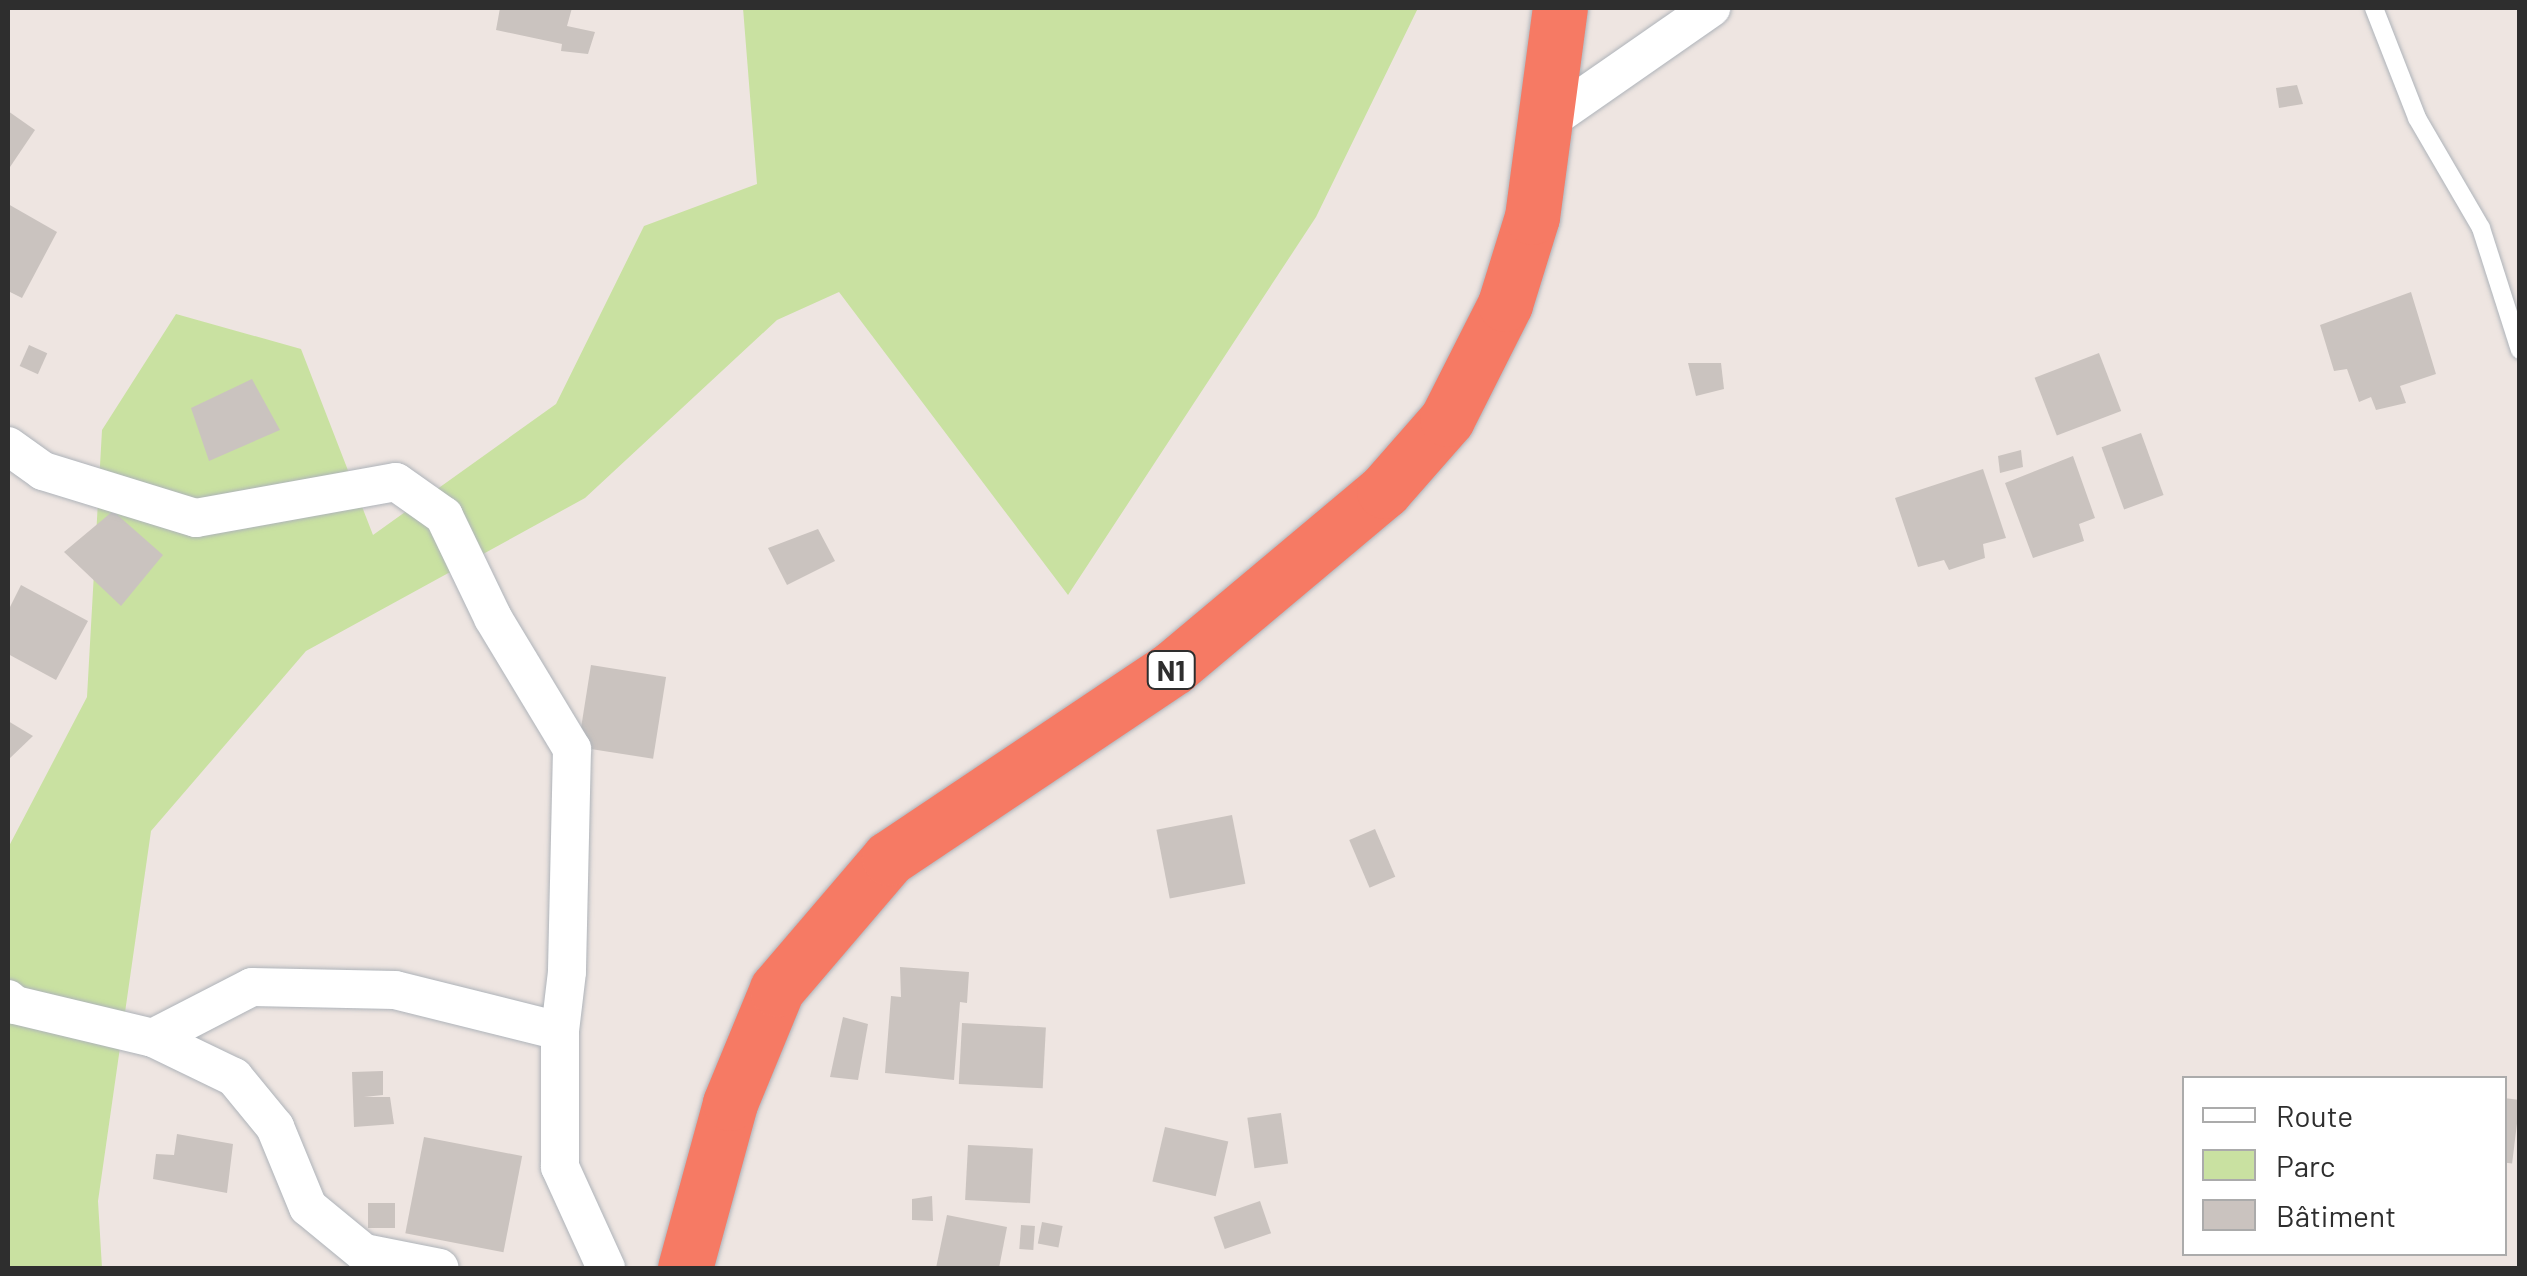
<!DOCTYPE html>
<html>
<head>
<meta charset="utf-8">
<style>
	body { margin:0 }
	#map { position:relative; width:2527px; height:1276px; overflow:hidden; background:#eee5e1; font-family:Barlow,sans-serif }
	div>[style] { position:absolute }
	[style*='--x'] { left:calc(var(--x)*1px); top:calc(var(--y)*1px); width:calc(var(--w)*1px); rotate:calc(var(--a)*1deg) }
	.green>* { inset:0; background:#c9e1a1 }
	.building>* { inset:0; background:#cac3bf; transform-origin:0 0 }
	.roads { filter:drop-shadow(0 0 2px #aeb3b9) drop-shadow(0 0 2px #aeb3b9) }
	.lane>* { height:18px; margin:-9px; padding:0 9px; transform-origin:9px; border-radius:9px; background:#fff }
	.street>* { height:38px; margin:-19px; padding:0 19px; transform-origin:19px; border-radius:19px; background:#fff }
	.highway>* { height:55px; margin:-27.5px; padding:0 27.5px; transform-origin:27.5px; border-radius:27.5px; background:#f67a64 }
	span { translate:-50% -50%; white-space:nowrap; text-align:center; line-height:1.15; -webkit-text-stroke:9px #fff; paint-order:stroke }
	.shield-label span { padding:2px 8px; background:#fff; border:2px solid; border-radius:8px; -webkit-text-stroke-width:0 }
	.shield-label { font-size:28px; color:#2e2e2e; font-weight:700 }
	.frame { position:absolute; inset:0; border:10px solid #2e2e2e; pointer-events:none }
	.legend { position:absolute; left:2182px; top:1076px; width:325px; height:180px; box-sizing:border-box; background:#fff; border:2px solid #ababab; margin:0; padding:12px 18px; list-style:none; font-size:30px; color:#2e2e2e }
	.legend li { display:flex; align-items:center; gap:20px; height:50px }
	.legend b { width:50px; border:2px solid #ababab }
</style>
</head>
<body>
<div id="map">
	<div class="green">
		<i style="clip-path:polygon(743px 8px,1418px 8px,1316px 217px,1068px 595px,839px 292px,777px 320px,585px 498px,306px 651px,151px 831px,98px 1201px,102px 1268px,8px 1268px,8px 848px,87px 697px,102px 430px,176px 314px,301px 349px,373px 535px,556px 404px,644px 226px,757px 184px)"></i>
	</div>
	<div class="building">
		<i style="clip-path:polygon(500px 8px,572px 8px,567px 26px,595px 32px,588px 54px,561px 51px,562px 44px,496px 30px)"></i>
		<i style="clip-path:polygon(2297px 85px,2303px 104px,2279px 108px,2276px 88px)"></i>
		<i style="clip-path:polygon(8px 111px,35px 130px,8px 170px)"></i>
		<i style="clip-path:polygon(8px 204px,57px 232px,22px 298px,8px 291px)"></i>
		<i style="clip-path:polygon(2411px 292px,2436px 374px,2400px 386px,2406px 403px,2376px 410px,2371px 397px,2359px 402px,2347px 369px,2334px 371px,2320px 325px)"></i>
		<i style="left:29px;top:345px;width:20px;height:23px;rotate:24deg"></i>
		<i style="left:2099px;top:353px;width:62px;height:69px;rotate:69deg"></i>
		<i style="clip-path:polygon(1688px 363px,1721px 363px,1724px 389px,1696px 396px)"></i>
		<i style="clip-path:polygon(252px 379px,280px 430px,209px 461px,191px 408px)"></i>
		<i style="left:2141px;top:433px;width:66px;height:42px;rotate:70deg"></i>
		<i style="clip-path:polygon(2021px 450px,2023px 467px,2000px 473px,1998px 456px)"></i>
		<i style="clip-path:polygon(2073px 456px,2095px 518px,2079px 524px,2084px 541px,2033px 558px,2005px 483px)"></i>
		<i style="clip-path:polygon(1983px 469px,2006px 538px,1983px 544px,1985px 558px,1949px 570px,1944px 560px,1918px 567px,1895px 498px)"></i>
		<i style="clip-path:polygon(113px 511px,163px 555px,121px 606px,64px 552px)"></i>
		<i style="clip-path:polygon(818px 529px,835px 561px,787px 585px,768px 548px)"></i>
		<i style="clip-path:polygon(21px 585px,88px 621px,56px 680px,8px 654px,8px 611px)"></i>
		<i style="left:591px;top:665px;width:76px;height:83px;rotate:9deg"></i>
		<i style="clip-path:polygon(8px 721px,33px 736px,8px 760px)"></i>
		<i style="left:1232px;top:815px;width:70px;height:77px;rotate:79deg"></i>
		<i style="left:1375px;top:829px;width:52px;height:28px;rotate:67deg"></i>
		<i style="clip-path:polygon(900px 967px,969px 972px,967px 1003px,960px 1002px,954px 1080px,885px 1073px,891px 996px,901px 997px)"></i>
		<i style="clip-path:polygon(843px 1017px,868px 1024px,858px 1080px,830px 1077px)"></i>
		<i style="left:962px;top:1023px;width:84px;height:61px;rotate:3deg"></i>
		<i style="clip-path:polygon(383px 1071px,383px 1095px,364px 1097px,390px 1097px,394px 1124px,354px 1127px,352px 1072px)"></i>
		<i style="left:2504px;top:1098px;width:16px;height:64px;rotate:7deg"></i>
		<i style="left:1281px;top:1113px;width:51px;height:34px;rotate:82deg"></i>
		<i style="left:1165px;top:1127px;width:65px;height:56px;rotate:13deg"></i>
		<i style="clip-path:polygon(177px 1134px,233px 1144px,227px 1193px,153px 1179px,156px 1154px,174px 1155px)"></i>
		<i style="left:424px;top:1137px;width:100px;height:98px;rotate:11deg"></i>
		<i style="left:968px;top:1145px;width:65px;height:55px;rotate:3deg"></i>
		<i style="clip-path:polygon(932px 1196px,933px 1221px,912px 1220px,912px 1199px)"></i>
		<i style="left:1260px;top:1201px;width:34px;height:49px;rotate:71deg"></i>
		<i style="left:368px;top:1203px;width:27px;height:25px"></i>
		<i style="clip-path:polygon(947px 1215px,1007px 1227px,999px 1268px,936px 1268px)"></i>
		<i style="left:1042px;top:1222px;width:21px;height:22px;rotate:11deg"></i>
		<i style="left:1021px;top:1225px;width:14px;height:24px;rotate:4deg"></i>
	</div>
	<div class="roads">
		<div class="lane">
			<i style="--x:2374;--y:8;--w:118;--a:68.6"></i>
			<i style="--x:2417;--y:118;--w:127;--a:59.8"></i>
			<i style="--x:2481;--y:228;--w:128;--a:72.3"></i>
		</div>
		<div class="street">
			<i style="--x:1547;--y:122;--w:200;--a:-34.8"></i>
			<i style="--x:8;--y:446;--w:43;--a:35.5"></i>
			<i style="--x:43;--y:471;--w:160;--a:17.1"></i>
			<i style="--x:196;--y:518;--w:203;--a:-10.2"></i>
			<i style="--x:396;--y:482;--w:59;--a:35.3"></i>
			<i style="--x:444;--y:516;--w:113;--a:64.3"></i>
			<i style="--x:493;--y:618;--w:153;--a:58.9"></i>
			<i style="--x:572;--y:749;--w:223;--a:91.3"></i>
			<i style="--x:567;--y:972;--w:59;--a:96.8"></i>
			<i style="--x:560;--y:1031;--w:136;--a:90"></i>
			<i style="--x:560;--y:1167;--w:111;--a:65.5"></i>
			<i style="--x:8;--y:999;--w:9;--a:41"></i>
			<i style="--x:15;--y:1005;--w:142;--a:13.4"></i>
			<i style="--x:153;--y:1038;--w:111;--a:-27.3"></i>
			<i style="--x:252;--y:987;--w:143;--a:1.2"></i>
			<i style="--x:395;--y:990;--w:170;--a:14"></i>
			<i style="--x:153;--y:1038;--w:90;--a:25.7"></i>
			<i style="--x:234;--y:1077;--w:65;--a:50.6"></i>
			<i style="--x:275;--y:1127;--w:87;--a:67.6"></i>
			<i style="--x:308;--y:1207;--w:72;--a:39.4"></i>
			<i style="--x:364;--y:1253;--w:77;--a:11.2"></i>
		</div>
		<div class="highway">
			<i style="--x:685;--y:1268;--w:171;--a:-74.7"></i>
			<i style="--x:730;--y:1103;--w:123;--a:-67.6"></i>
			<i style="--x:777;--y:989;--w:172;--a:-49.5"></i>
			<i style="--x:889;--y:858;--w:343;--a:-33.8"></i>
			<i style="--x:1174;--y:667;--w:274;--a:-40"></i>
			<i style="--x:1384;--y:491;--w:96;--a:-48.8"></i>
			<i style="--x:1447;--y:419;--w:129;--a:-63.2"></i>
			<i style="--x:1505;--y:304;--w:91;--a:-72.8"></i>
			<i style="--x:1532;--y:217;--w:211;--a:-82.4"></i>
		</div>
	</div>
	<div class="shield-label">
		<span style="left:1171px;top:670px">N1</span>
	</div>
	<div class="frame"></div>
	<ul class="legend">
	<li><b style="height:12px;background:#fff"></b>Route</li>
	<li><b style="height:28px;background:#c9e1a1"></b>Parc</li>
	<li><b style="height:28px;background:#cac3bf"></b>Bâtiment</li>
	</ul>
</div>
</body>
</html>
